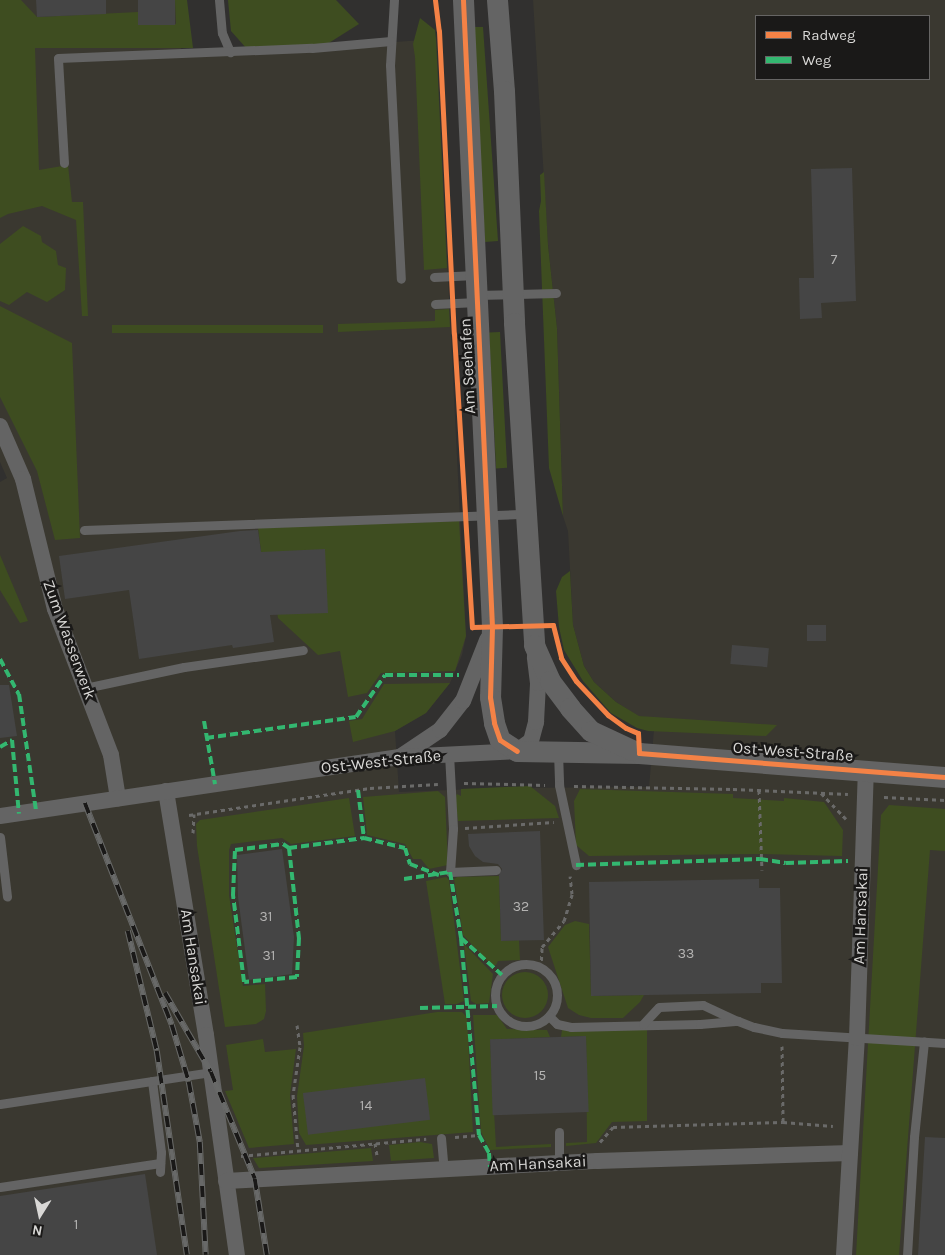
<!DOCTYPE html>
<html>
<head>
<meta charset="utf-8">
<style>
	body { margin:0 }
	#map { position:relative; width:945px; height:1255px; overflow:hidden; background:#31302f; font-family:Karla,sans-serif }
	div>[style] { position:absolute }
	[style*='--x'] { left:calc(var(--x)*1px); top:calc(var(--y)*1px); width:calc(var(--w)*1px); rotate:calc(var(--a)*1deg) }
	.built>* { inset:0; background:#3a3830 }
	.green>* { inset:0; background:#3e4d20; transform-origin:0 0 }
	.round { border-radius:50% }
	.building>* { inset:0; background:#454545; transform-origin:0 0 }
	.path>* { height:3px; margin-top:-1.5px; transform-origin:0; background:repeating-linear-gradient(90deg,#6a6a69 0 4px,transparent 0 8px) }
	.service>* { height:9px; margin:-4.5px; padding:0 4.5px; transform-origin:4.5px; border-radius:4.5px; background:#646464 }
	.service>.ring { margin:-4.5px; padding:0; box-sizing:content-box; background:none; border:9px solid #646464; border-radius:50% }
	.minor>* { height:16px; margin:-8px; padding:0 8px; transform-origin:8px; border-radius:8px; background:#646464 }
	.tertiary>* { height:21px; margin:-10.5px; padding:0 10.5px; transform-origin:10.5px; border-radius:10.5px; background:#646464 }
	.rail>* { height:5.5px; margin-top:-2.75px; transform-origin:0; background:repeating-linear-gradient(90deg,#1a1918 0 11px,#686968 0 22px); box-sizing:border-box; border-block:1px solid #686968 }
	.quiet>* { height:4px; margin-top:-2px; transform-origin:0; background:repeating-linear-gradient(90deg,#33b770 0 8px,transparent 0 12px) }
	.cycleway>* { height:5px; margin:-2.5px; padding:0 2.5px; transform-origin:2.5px; border-radius:2.5px; background:#f48246 }
	span { translate:-50% -50%; white-space:nowrap; text-align:center; line-height:1.15; -webkit-text-stroke:5px #1a1918; paint-order:stroke }
	.number-label { font-size:14px; color:#b4b3b2 }
	.number-label span { -webkit-text-stroke-width:0 }
	.street-label { font-size:16px; color:#d9d8d6 }
	.legend { position:absolute; left:755px; top:15px; width:175px; height:65px; box-sizing:border-box; background:#1a1918; border:1px solid #666564; margin:0; padding:6px 9px; list-style:none; font-size:15px; color:#d9d8d6 }
	.legend li { display:flex; align-items:center; gap:10px; height:25px }
	.legend b { width:25px; border:1px solid #666564 }
	.north { position:absolute; left:15px; top:1190px; width:50px; height:50px; -webkit-text-stroke:4px #1a1918; paint-order:stroke; rotate:190deg; font-size:14px; font-weight:700; line-height:20px; text-align:center; color:#d9d8d6 }
	.north::after { content:''; display:block; margin:auto; width:18px; height:22px; background:#d9d8d6; clip-path:polygon(50% 0,100% 100%,50% 72%,0 100%) }
</style>
</head>
<body>
<div id="map">
	<div class="built">
		<i style="clip-path:polygon(evenodd,0 0,180px 0,181px 54px,313px 48px,436px 39px,466px 636px,462px 655px,450px 683px,426px 713px,395px 731px,399px 792px,501px 788px,649px 787px,655px 718px,638px 716px,616px 702px,594px 682px,584px 666px,573px 625px,568px 531px,563px 516px,557px 328px,548px 245px,533px 0,945px 0,945px 1255px,0 1255px,0 482px,7px 478px,0 462px,0 0,756px 16px,929px 16px,929px 79px,756px 79px,756px 16px)"></i>
	</div>
	<div class="green">
		<i style="clip-path:polygon(0 0,21px 0,37px 17px,138px 12px,139px 25px,176px 24px,175px 0,187px 0,193px 48px,35px 48px,39px 170px,68px 165px,72px 202px,83px 202px,88px 316px,82px 316px,76px 220px,42px 206px,8px 214px,0 218px)"></i>
		<i style="clip-path:polygon(228px 0,336px 0,359px 24px,324px 46px,247px 49px,231px 31px)"></i>
		<i style="clip-path:polygon(420px 18px,435px 30px,436px 39px,447px 268px,424px 270px,415px 57px,413px 44px)"></i>
		<i style="clip-path:polygon(472px 27px,483px 27px,498px 241px,485px 242px)"></i>
		<i style="clip-path:polygon(544px 172px,548px 245px,557px 328px,563px 516px,549px 468px,539px 211px,541px 201px,540px 175px)"></i>
		<i style="clip-path:polygon(23px 226px,41px 236px,42px 242px,56px 251px,58px 265px,66px 268px,65px 290px,47px 302px,27px 292px,9px 305px,0 301px,0 244px)"></i>
		<i style="clip-path:polygon(0 306px,72px 343px,80px 538px,55px 540px,37px 471px,0 397px)"></i>
		<i style="clip-path:polygon(449px 309px,450px 327px,338px 332px,338px 324px,435px 321px,435px 310px)"></i>
		<i style="left:323px;top:325px;width:8px;height:211px;rotate:90deg"></i>
		<i style="left:500px;top:332px;width:136px;height:11px;rotate:87deg"></i>
		<i style="clip-path:polygon(459px 521px,466px 636px,455px 671px,381px 673px,367px 693px,348px 697px,340px 651px,318px 655px,278px 618px,270px 568px,263px 566px,258px 528px)"></i>
		<i style="clip-path:polygon(0 555px,28px 621px,20px 623px,0 590px)"></i>
		<i style="clip-path:polygon(570px 571px,573px 625px,584px 666px,594px 682px,616px 702px,639px 716px,777px 725px,766px 736px,648px 731px,637px 728px,611px 713px,583px 681px,564px 650px,559px 627px,556px 591px,562px 577px)"></i>
		<i style="clip-path:polygon(450px 683px,426px 713px,395px 731px,353px 742px,349px 721px,362px 719px,384px 684px)"></i>
		<i style="clip-path:polygon(530px 786px,555px 806px,559px 818px,458px 821px,455px 797px,457px 794px,461px 796px,461px 789px)"></i>
		<i style="clip-path:polygon(580px 789px,733px 794px,733px 798px,784px 801px,784px 798px,824px 802px,843px 830px,842px 856px,757px 854px,589px 856px,576px 845px,574px 801px)"></i>
		<i style="clip-path:polygon(438px 791px,445px 797px,448px 865px,429px 869px,421px 859px,413px 859px,405px 844px,367px 835px,363px 797px)"></i>
		<i style="clip-path:polygon(349px 798px,355px 836px,291px 844px,282px 838px,231px 844px,229px 850px,229px 895px,243px 986px,265px 984px,266px 1011px,264px 1019px,256px 1024px,225px 1027px,197px 846px,196px 824px,200px 820px)"></i>
		<i style="clip-path:polygon(889px 805px,945px 809px,945px 851px,930px 850px,899px 1255px,856px 1255px,881px 815px)"></i>
		<i style="clip-path:polygon(499px 876px,501px 941px,519px 940px,520px 960px,498px 961px,496px 965px,491px 965px,463px 935px,454px 879px,457px 877px)"></i>
		<i style="clip-path:polygon(446px 877px,449px 880px,464px 1001px,457px 1004px,445px 1004px,426px 881px)"></i>
		<i style="clip-path:polygon(575px 921px,589px 924px,591px 996px,644px 995px,640px 1002px,623px 1018px,591px 1018px,579px 1015px,568px 1008px,548px 947px,565px 925px)"></i>
		<i style="clip-path:polygon(464px 944px,493px 974px,489px 1003px,476px 1004px,471px 1001px)"></i>
		<i class="round" style="left:502px;top:972px;width:46px;height:46px"></i>
		<i style="clip-path:polygon(437px 1012px,462px 1012px,467px 1017px,473px 1132px,306px 1145px,299px 1133px,297px 1096px,304px 1046px,303px 1033px)"></i>
		<i style="clip-path:polygon(473px 1015px,497px 1015px,507px 1029px,547px 1030px,550px 1037px,490px 1040px,496px 1147px,551px 1144px,551px 1147px,490px 1150px,481px 1132px)"></i>
		<i style="clip-path:polygon(562px 1030px,647px 1030px,647px 1121px,612px 1122px,596px 1143px,566px 1146px,566px 1143px,587px 1142px,586px 1036px,561px 1037px)"></i>
		<i style="clip-path:polygon(263px 1039px,265px 1052px,296px 1049px,290px 1095px,294px 1144px,249px 1148px,225px 1091px,233px 1090px,226px 1045px)"></i>
		<i style="clip-path:polygon(420px 1142px,432px 1144px,434px 1158px,391px 1161px,389px 1145px)"></i>
		<i style="clip-path:polygon(371px 1148px,373px 1161px,259px 1168px,253px 1158px)"></i>
	</div>
	<div class="building">
		<i style="clip-path:polygon(36px 0,106px 0,106px 14px,37px 17px)"></i>
		<i style="left:138px;top:0;width:37px;height:25px"></i>
		<i style="clip-path:polygon(852px 168px,856px 301px,821px 303px,822px 318px,800px 319px,799px 278px,814px 278px,811px 169px)"></i>
		<i style="clip-path:polygon(258px 530px,261px 552px,325px 549px,328px 613px,270px 615px,274px 642px,233px 648px,232px 645px,139px 659px,129px 590px,65px 599px,59px 556px,240px 531px)"></i>
		<i style="left:807px;top:625px;width:19px;height:16px"></i>
		<i style="left:732px;top:645px;width:37px;height:19px;rotate:5deg"></i>
		<i style="clip-path:polygon(0 685px,9px 685px,17px 736px,0 738px)"></i>
		<i style="clip-path:polygon(540px 831px,544px 940px,501px 941px,499px 875px,502px 869px,498px 864px,483px 862px,475px 856px,469px 846px,468px 834px)"></i>
		<i style="clip-path:polygon(282px 849px,294px 937px,292px 974px,249px 980px,238px 897px,237px 855px)"></i>
		<i style="clip-path:polygon(759px 879px,759px 888px,780px 888px,782px 983px,761px 983px,761px 993px,591px 996px,589px 882px)"></i>
		<i style="left:586px;top:1036px;width:76px;height:96px;rotate:88deg"></i>
		<i style="left:425px;top:1078px;width:42px;height:123px;rotate:83deg"></i>
		<i style="clip-path:polygon(925px 1137px,945px 1138px,945px 1255px,918px 1255px)"></i>
		<i style="clip-path:polygon(145px 1174px,157px 1255px,0 1255px,0 1196px)"></i>
	</div>
	<div class="path">
		<i style="--x:464;--y:783;--w:81;--a:1.4"></i>
		<i style="--x:574;--y:786;--w:159;--a:1.1"></i>
		<i style="--x:733;--y:789;--w:115;--a:2.5"></i>
		<i style="--x:759;--y:790;--w:80;--a:87.9"></i>
		<i style="--x:821;--y:793;--w:36;--a:46"></i>
		<i style="--x:884;--y:797;--w:61;--a:2.8"></i>
		<i style="--x:189;--y:815;--w:183;--a:-8.5"></i>
		<i style="--x:370;--y:788;--w:68;--a:-3.4"></i>
		<i style="--x:465;--y:828;--w:89;--a:-3.9"></i>
		<i style="--x:193;--y:833;--w:19;--a:-87"></i>
		<i style="--x:541;--y:968;--w:21;--a:-87"></i>
		<i style="--x:542;--y:947;--w:34;--a:-50"></i>
		<i style="--x:564;--y:921;--w:28;--a:-73"></i>
		<i style="--x:572;--y:894;--w:18;--a:-96"></i>
		<i style="--x:297;--y:1025;--w:22;--a:82"></i>
		<i style="--x:300;--y:1047;--w:49;--a:98.3"></i>
		<i style="--x:293;--y:1095;--w:55;--a:84.8"></i>
		<i style="--x:782;--y:1046;--w:76;--a:89.2"></i>
		<i style="--x:455;--y:1137;--w:24;--a:-5"></i>
		<i style="--x:600;--y:1142;--w:20;--a:-49"></i>
		<i style="--x:613;--y:1127;--w:170;--a:-1.7"></i>
		<i style="--x:783;--y:1122;--w:50;--a:4.6"></i>
		<i style="--x:375;--y:1143;--w:12;--a:81"></i>
		<i style="--x:241;--y:1156;--w:186;--a:-5.3"></i>
	</div>
	<div class="service">
		<i style="--x:219;--y:0;--w:33;--a:85"></i>
		<i style="--x:222;--y:33;--w:21;--a:67"></i>
		<i style="--x:394;--y:0;--w:65;--a:93.5"></i>
		<i style="--x:390;--y:65;--w:214;--a:87.1"></i>
		<i style="--x:64;--y:163;--w:105;--a:-93.3"></i>
		<i style="--x:58;--y:58;--w:254;--a:-2.3"></i>
		<i style="--x:312;--y:48;--w:79;--a:-5.1"></i>
		<i style="--x:434;--y:277;--w:41;--a:-2.8"></i>
		<i style="--x:477;--y:295;--w:79;--a:-1.5"></i>
		<i style="--x:435;--y:304;--w:42;--a:-2.7"></i>
		<i style="--x:84;--y:530;--w:442;--a:-2.1"></i>
		<i style="--x:85;--y:688;--w:101;--a:-12"></i>
		<i style="--x:184;--y:667;--w:120;--a:-8.1"></i>
		<i style="--x:558;--y:752;--w:33;--a:88"></i>
		<i style="--x:559;--y:785;--w:82;--a:78"></i>
		<i style="--x:449;--y:754;--w:75;--a:86.9"></i>
		<i style="--x:453;--y:829;--w:43;--a:94"></i>
		<i style="--x:450;--y:872;--w:46;--a:-2.5"></i>
		<i style="--x:0;--y:837;--w:60;--a:83.3"></i>
		<i class="ring" style="left:495px;top:964px;width:53px;height:53px"></i>
		<i style="--x:549;--y:1016;--w:11;--a:45"></i>
		<i style="--x:557;--y:1024;--w:14;--a:12"></i>
		<i style="--x:571;--y:1027;--w:129;--a:-1.3"></i>
		<i style="--x:700;--y:1024;--w:38;--a:-5"></i>
		<i style="--x:738;--y:1021;--w:17;--a:21"></i>
		<i style="--x:754;--y:1027;--w:29;--a:12"></i>
		<i style="--x:782;--y:1033;--w:163;--a:3.5"></i>
		<i style="--x:643;--y:1024;--w:23;--a:-47"></i>
		<i style="--x:659;--y:1007;--w:44;--a:-2.6"></i>
		<i style="--x:703;--y:1005;--w:38;--a:25"></i>
		<i style="--x:152;--y:1081;--w:72;--a:82.8"></i>
		<i style="--x:161;--y:1152;--w:20;--a:93"></i>
		<i style="--x:0;--y:1104;--w:213;--a:-8.6"></i>
		<i style="--x:559;--y:1132;--w:31;--a:90"></i>
		<i style="--x:441;--y:1138;--w:32;--a:85"></i>
		<i style="--x:0;--y:1187;--w:162;--a:-8.5"></i>
		<i style="--x:907;--y:1255;--w:118;--a:-86.6"></i>
		<i style="--x:914;--y:1137;--w:96;--a:-84"></i>
	</div>
	<div class="minor">
		<i style="--x:0;--y:426;--w:58;--a:66.5"></i>
		<i style="--x:23;--y:479;--w:134;--a:76.2"></i>
		<i style="--x:55;--y:609;--w:156;--a:69"></i>
		<i style="--x:111;--y:755;--w:44;--a:80.8"></i>
		<i style="--x:400;--y:757;--w:48;--a:-34"></i>
		<i style="--x:440;--y:730;--w:37;--a:-52"></i>
		<i style="--x:463;--y:701;--w:66;--a:-68.5"></i>
		<i style="--x:166;--y:791;--w:247;--a:80.7"></i>
		<i style="--x:206;--y:1035;--w:222;--a:82"></i>
		<i style="--x:0;--y:816;--w:404;--a:-8.4"></i>
		<i style="--x:400;--y:757;--w:117;--a:-2.9"></i>
		<i style="--x:517;--y:751;--w:17;--a:-36"></i>
		<i style="--x:531;--y:741;--w:20;--a:-75"></i>
		<i style="--x:536;--y:722;--w:39;--a:-87"></i>
		<i style="--x:538;--y:683;--w:26;--a:-97"></i>
		<i style="--x:226;--y:1181;--w:372;--a:-3.1"></i>
		<i style="--x:597;--y:1161;--w:253;--a:-1.8"></i>
		<i style="--x:844;--y:1255;--w:217;--a:-86.6"></i>
		<i style="--x:857;--y:1038;--w:269;--a:-88.1"></i>
	</div>
	<div class="tertiary">
		<i style="--x:463;--y:0;--w:628;--a:87.35"></i>
		<i style="--x:492;--y:627;--w:70;--a:91.6"></i>
		<i style="--x:490;--y:697;--w:26;--a:81"></i>
		<i style="--x:494;--y:723;--w:18;--a:71"></i>
		<i style="--x:500;--y:740;--w:20;--a:33"></i>
		<i style="--x:517;--y:751;--w:122;--a:0.9"></i>
		<i style="--x:639;--y:753;--w:307;--a:4.5"></i>
		<i style="--x:497;--y:0;--w:91;--a:85.6"></i>
		<i style="--x:504;--y:91;--w:232;--a:87.5"></i>
		<i style="--x:514;--y:323;--w:323;--a:86.4"></i>
		<i style="--x:534;--y:645;--w:39;--a:66"></i>
		<i style="--x:550;--y:681;--w:34;--a:53"></i>
		<i style="--x:570;--y:708;--w:31;--a:48"></i>
		<i style="--x:591;--y:731;--w:45;--a:24.9"></i>
	</div>
	<div class="rail">
		<i style="--x:85;--y:803;--w:238;--a:68.6"></i>
		<i style="--x:172;--y:1025;--w:59;--a:73.4"></i>
		<i style="--x:189;--y:1082;--w:61;--a:79.6"></i>
		<i style="--x:200;--y:1142;--w:113;--a:87"></i>
		<i style="--x:128;--y:931;--w:123;--a:76.4"></i>
		<i style="--x:157;--y:1051;--w:206;--a:81.6"></i>
		<i style="--x:165;--y:993;--w:91;--a:59.8"></i>
		<i style="--x:211;--y:1072;--w:116;--a:67.6"></i>
		<i style="--x:255;--y:1179;--w:77;--a:81"></i>
	</div>
	<div class="quiet">
		<i style="--x:0;--y:659;--w:40;--a:62"></i>
		<i style="--x:19;--y:694;--w:118;--a:81.7"></i>
		<i style="--x:204;--y:721;--w:64;--a:80.1"></i>
		<i style="--x:206;--y:738;--w:151;--a:-8"></i>
		<i style="--x:356;--y:717;--w:51;--a:-55.4"></i>
		<i style="--x:385;--y:675;--w:74;--a:0"></i>
		<i style="--x:0;--y:747;--w:14;--a:-30"></i>
		<i style="--x:12;--y:740;--w:74;--a:84.6"></i>
		<i style="--x:358;--y:790;--w:48;--a:82.9"></i>
		<i style="--x:289;--y:848;--w:91;--a:83.7"></i>
		<i style="--x:299;--y:938;--w:39;--a:93"></i>
		<i style="--x:297;--y:977;--w:53;--a:174.6"></i>
		<i style="--x:244;--y:982;--w:88;--a:-97.2"></i>
		<i style="--x:233;--y:895;--w:45;--a:-87.5"></i>
		<i style="--x:235;--y:850;--w:48;--a:-7.1"></i>
		<i style="--x:283;--y:844;--w:7;--a:34"></i>
		<i style="--x:289;--y:848;--w:76;--a:-7.6"></i>
		<i style="--x:364;--y:838;--w:42;--a:13.7"></i>
		<i style="--x:405;--y:848;--w:17;--a:73"></i>
		<i style="--x:410;--y:864;--w:31;--a:21"></i>
		<i style="--x:576;--y:865;--w:184;--a:-1.9"></i>
		<i style="--x:760;--y:859;--w:26;--a:9"></i>
		<i style="--x:786;--y:863;--w:62;--a:-1.8"></i>
		<i style="--x:404;--y:879;--w:47;--a:-8.7"></i>
		<i style="--x:450;--y:872;--w:67;--a:80.5"></i>
		<i style="--x:461;--y:938;--w:198;--a:84.8"></i>
		<i style="--x:479;--y:1135;--w:21;--a:61"></i>
		<i style="--x:489;--y:1153;--w:14;--a:86"></i>
		<i style="--x:461;--y:938;--w:55;--a:42.1"></i>
		<i style="--x:420;--y:1008;--w:77;--a:-1.5"></i>
	</div>
	<div class="cycleway">
		<i style="--x:435;--y:0;--w:31;--a:83"></i>
		<i style="--x:439;--y:31;--w:303;--a:87.2"></i>
		<i style="--x:454;--y:334;--w:294;--a:86.5"></i>
		<i style="--x:472;--y:627;--w:81;--a:-1.4"></i>
		<i style="--x:553;--y:625;--w:34;--a:76"></i>
		<i style="--x:561;--y:658;--w:27;--a:57"></i>
		<i style="--x:576;--y:681;--w:47;--a:46.7"></i>
		<i style="--x:608;--y:715;--w:22;--a:36"></i>
		<i style="--x:626;--y:728;--w:13;--a:23"></i>
		<i style="--x:638;--y:733;--w:20;--a:87"></i>
		<i style="--x:639;--y:753;--w:307;--a:4.5"></i>
		<i style="--x:463;--y:0;--w:628;--a:87.35"></i>
		<i style="--x:492;--y:627;--w:70;--a:91.6"></i>
		<i style="--x:490;--y:697;--w:26;--a:81"></i>
		<i style="--x:494;--y:723;--w:18;--a:71"></i>
		<i style="--x:500;--y:740;--w:20;--a:33"></i>
	</div>
	<div class="number-label">
		<span style="left:834px;top:260px">7</span>
		<span style="left:521px;top:907px">32</span>
		<span style="left:266px;top:917px">31</span>
		<span style="left:686px;top:954px">33</span>
		<span style="left:269px;top:956px">31</span>
		<span style="left:540px;top:1076px">15</span>
		<span style="left:366px;top:1106px">14</span>
		<span style="left:76px;top:1225px">1</span>
	</div>
	<div class="street-label">
		<span style="left:468px;top:366px;rotate:-93deg">Am Seehafen</span>
		<span style="left:69px;top:640px;rotate:70deg">Zum Wasserwerk</span>
		<span style="left:793px;top:752px;rotate:4deg">Ost-West-Straße</span>
		<span style="left:381px;top:762px;rotate:-6deg">Ost-West-Straße</span>
		<span style="left:861px;top:916px;rotate:-88deg">Am Hansakai</span>
		<span style="left:193px;top:957px;rotate:81deg">Am Hansakai</span>
		<span style="left:538px;top:1164px;rotate:-3deg">Am Hansakai</span>
	</div>
	<ul class="legend">
	<li><b style="height:6px;background:#f48246"></b>Radweg</li>
	<li><b style="height:6px;background:#33b770"></b>Weg</li>
	</ul>
	<div class="north">N</div>
</div>
</body>
</html>
